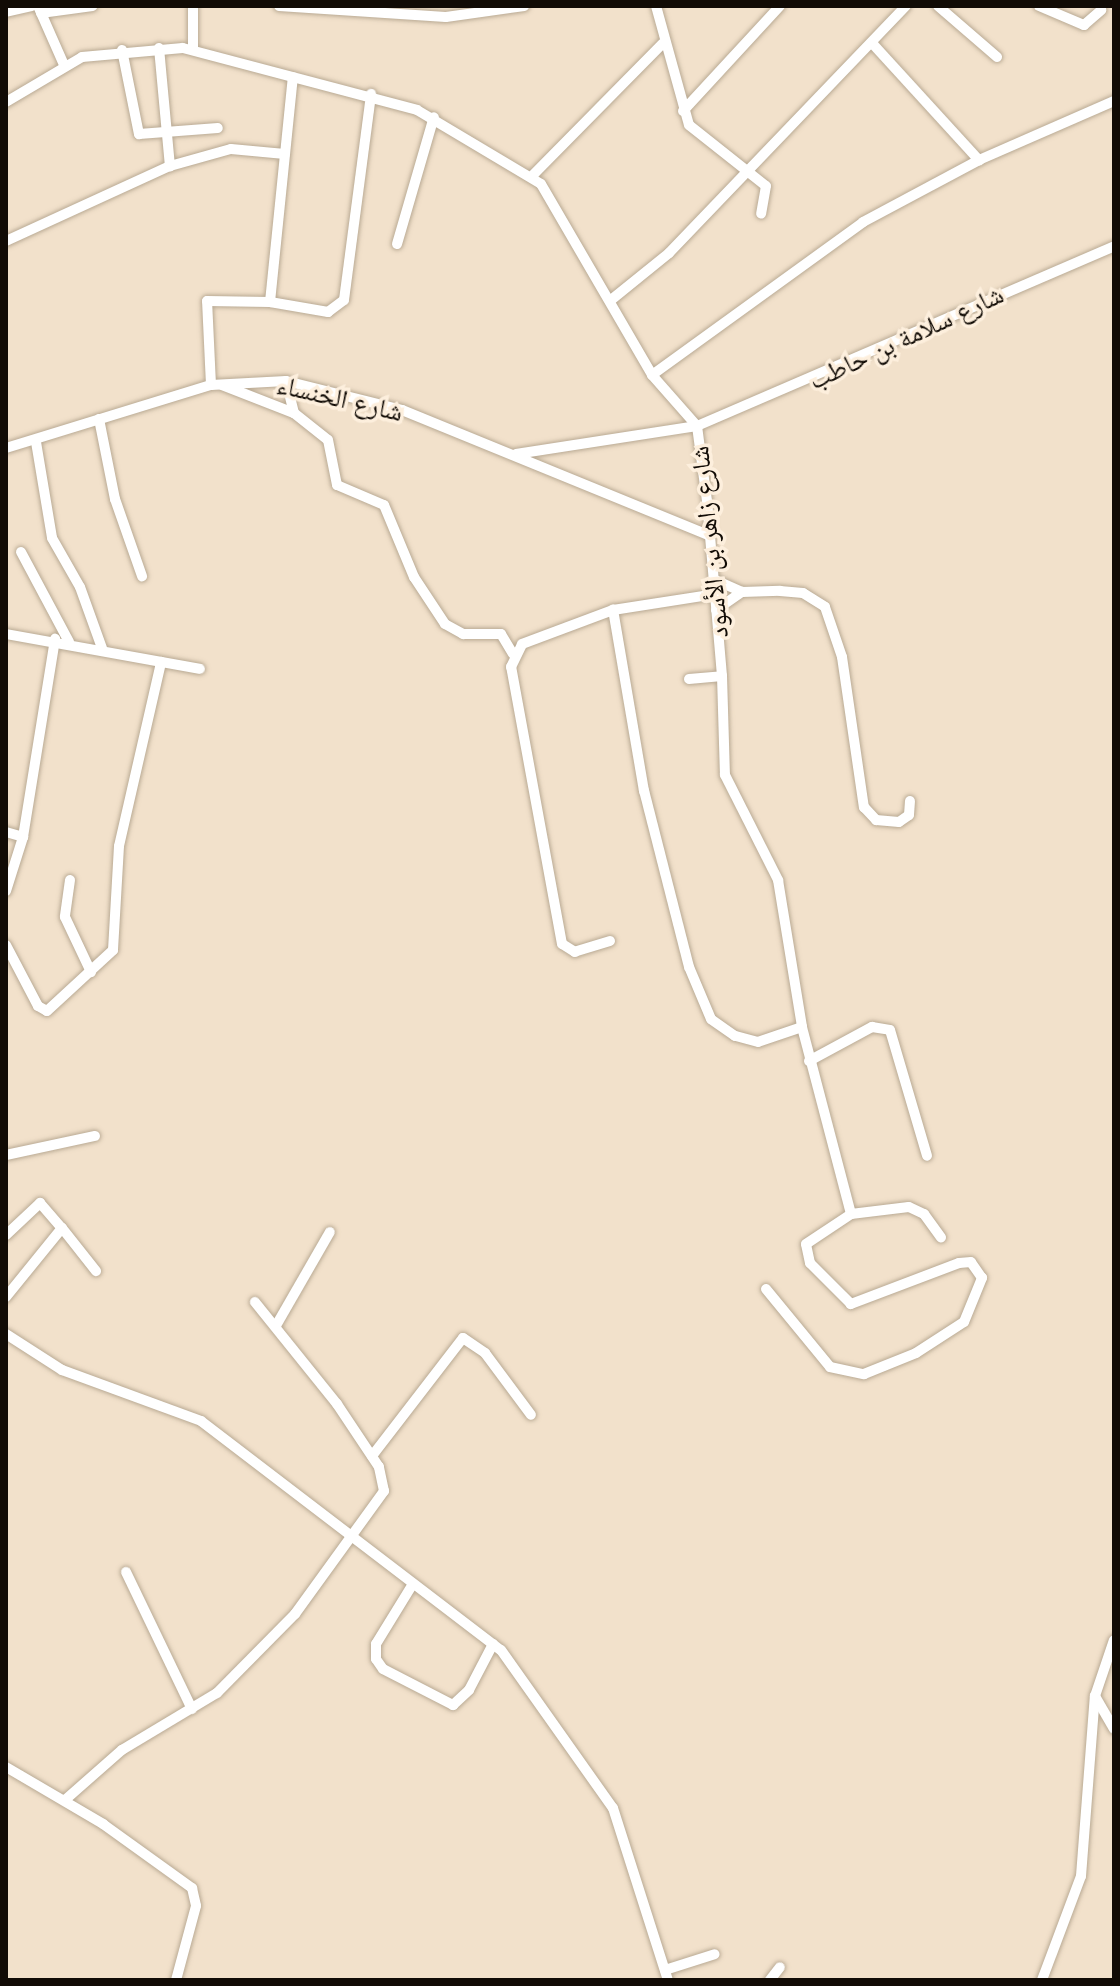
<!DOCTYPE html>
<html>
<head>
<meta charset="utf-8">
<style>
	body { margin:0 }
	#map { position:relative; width:1120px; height:1986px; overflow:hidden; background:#f2e1cb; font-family:Quicksand,"Noto Naskh Arabic",sans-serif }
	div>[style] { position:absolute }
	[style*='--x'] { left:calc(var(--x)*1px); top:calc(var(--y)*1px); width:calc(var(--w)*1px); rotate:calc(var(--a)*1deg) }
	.roads { filter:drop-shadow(0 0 2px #b9aa94) drop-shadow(0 0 2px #b9aa94) }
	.minor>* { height:10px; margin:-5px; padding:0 5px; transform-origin:5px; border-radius:5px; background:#fff }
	span { translate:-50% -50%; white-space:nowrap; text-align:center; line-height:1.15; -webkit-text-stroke:7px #fdefdd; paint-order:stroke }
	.street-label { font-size:26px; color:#110b05 }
	.frame { position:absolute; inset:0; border:8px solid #110b05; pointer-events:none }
</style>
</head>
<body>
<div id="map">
	<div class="roads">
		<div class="minor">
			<i style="--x:38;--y:6;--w:64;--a:66.2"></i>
			<i style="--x:279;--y:6;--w:167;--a:3.8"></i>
			<i style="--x:446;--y:17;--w:79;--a:-8"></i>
			<i style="--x:656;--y:6;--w:123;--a:74.5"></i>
			<i style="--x:689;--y:125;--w:98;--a:38.4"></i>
			<i style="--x:766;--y:186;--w:28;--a:100"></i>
			<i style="--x:938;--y:6;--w:78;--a:40.8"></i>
			<i style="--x:1039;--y:6;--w:49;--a:22.9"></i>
			<i style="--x:1084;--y:25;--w:23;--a:-41"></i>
			<i style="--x:6;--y:12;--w:26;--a:-13"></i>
			<i style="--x:41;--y:13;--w:52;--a:-7.7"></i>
			<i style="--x:872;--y:43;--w:159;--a:47.6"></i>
			<i style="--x:159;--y:48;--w:119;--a:84.7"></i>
			<i style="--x:122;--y:50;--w:86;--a:78.6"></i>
			<i style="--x:139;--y:134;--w:79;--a:-4.3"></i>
			<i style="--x:193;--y:50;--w:44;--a:-90"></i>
			<i style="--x:6;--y:102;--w:88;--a:-30.6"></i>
			<i style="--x:82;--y:57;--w:101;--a:-5.1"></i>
			<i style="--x:183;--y:48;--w:242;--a:14.8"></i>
			<i style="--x:417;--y:110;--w:144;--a:30.8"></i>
			<i style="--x:541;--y:184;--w:221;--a:59.8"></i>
			<i style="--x:652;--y:375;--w:68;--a:48.6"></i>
			<i style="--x:697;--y:426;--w:76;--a:82.4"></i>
			<i style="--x:707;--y:501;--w:176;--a:85.1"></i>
			<i style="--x:722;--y:676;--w:99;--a:88.3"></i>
			<i style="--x:725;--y:775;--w:118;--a:63.2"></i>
			<i style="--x:778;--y:880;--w:149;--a:80.7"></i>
			<i style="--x:802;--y:1027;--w:46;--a:161.2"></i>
			<i style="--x:758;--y:1042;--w:24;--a:-165"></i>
			<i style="--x:735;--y:1036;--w:29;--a:-145"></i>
			<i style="--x:711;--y:1019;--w:56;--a:-112.9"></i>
			<i style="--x:689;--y:967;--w:182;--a:-104.3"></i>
			<i style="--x:644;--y:791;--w:184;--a:-99.7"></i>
			<i style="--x:613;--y:610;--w:103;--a:-8.9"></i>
			<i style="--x:683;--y:111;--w:143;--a:-47.3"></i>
			<i style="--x:533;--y:175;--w:185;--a:-45.4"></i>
			<i style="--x:6;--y:241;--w:180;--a:-24.6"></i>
			<i style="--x:170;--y:166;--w:63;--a:-15.6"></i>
			<i style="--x:231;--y:149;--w:54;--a:5.3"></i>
			<i style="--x:397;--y:244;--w:132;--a:-73.8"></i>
			<i style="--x:611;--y:300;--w:75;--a:-39"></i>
			<i style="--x:669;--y:253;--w:342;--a:-46.2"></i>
			<i style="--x:270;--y:302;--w:59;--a:9.8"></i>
			<i style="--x:328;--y:312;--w:20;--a:-37"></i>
			<i style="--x:344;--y:300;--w:208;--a:-82.5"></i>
			<i style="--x:652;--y:375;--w:261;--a:-35.9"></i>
			<i style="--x:863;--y:222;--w:132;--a:-28.1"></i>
			<i style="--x:979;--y:160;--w:147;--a:-23.6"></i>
			<i style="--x:286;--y:381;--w:33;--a:76"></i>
			<i style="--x:294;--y:413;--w:43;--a:38.5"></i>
			<i style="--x:328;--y:440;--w:46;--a:78.7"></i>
			<i style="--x:337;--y:485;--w:51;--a:23.1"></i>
			<i style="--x:384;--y:505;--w:78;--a:67.4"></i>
			<i style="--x:414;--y:577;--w:56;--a:56.6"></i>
			<i style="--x:445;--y:624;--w:21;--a:29"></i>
			<i style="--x:463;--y:634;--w:38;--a:0"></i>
			<i style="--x:501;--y:634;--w:23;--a:59"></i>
			<i style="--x:211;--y:385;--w:84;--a:-92.7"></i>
			<i style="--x:207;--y:301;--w:63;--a:0.9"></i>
			<i style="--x:270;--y:302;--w:226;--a:-84.2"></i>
			<i style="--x:222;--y:385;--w:77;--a:21.3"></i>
			<i style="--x:99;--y:419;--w:82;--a:78.7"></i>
			<i style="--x:115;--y:499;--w:82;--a:70.7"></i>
			<i style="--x:36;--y:442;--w:97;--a:80.5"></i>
			<i style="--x:52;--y:538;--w:56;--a:60.3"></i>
			<i style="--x:80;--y:587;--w:65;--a:70.2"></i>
			<i style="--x:6;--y:448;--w:214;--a:-17.1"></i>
			<i style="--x:211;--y:385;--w:75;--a:-3.1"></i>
			<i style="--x:286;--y:381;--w:120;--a:14"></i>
			<i style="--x:402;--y:410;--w:331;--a:22.2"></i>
			<i style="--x:516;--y:454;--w:183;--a:-8.8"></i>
			<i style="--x:697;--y:426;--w:454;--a:-23.3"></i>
			<i style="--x:21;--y:552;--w:102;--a:61.9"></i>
			<i style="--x:713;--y:579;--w:32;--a:24"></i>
			<i style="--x:716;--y:610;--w:32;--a:-35"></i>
			<i style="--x:742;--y:592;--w:38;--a:-2"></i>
			<i style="--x:780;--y:591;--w:23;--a:5"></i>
			<i style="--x:803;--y:593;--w:26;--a:32"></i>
			<i style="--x:825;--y:607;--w:53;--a:71.2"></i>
			<i style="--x:842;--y:657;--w:152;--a:81.7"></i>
			<i style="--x:864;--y:807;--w:18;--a:47"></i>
			<i style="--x:876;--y:820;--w:23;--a:5"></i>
			<i style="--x:899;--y:822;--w:12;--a:-35"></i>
			<i style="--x:909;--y:815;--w:14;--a:-86"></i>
			<i style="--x:6;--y:634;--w:197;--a:10.2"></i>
			<i style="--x:689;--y:679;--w:33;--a:-5"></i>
			<i style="--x:6;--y:832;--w:18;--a:16"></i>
			<i style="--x:70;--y:880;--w:37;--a:98"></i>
			<i style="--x:65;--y:917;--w:61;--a:64.7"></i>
			<i style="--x:6;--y:891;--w:57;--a:-72.5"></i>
			<i style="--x:23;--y:837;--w:201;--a:-80.8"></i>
			<i style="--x:610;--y:941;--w:37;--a:163"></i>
			<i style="--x:575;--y:952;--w:15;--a:-148"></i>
			<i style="--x:562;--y:944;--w:282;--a:-100.4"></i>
			<i style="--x:511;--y:667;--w:25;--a:-64"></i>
			<i style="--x:522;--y:644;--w:97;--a:-20.5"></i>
			<i style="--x:6;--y:945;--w:69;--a:62.3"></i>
			<i style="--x:38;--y:1006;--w:10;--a:29"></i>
			<i style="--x:47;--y:1011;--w:90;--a:-42.7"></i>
			<i style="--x:113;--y:950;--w:104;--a:-86.7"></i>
			<i style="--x:119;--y:846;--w:189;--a:-77.1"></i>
			<i style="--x:809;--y:1061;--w:72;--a:-28.4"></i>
			<i style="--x:872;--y:1027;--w:18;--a:9"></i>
			<i style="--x:890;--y:1030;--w:131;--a:73.6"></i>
			<i style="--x:6;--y:1155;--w:91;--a:-12.1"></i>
			<i style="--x:851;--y:1214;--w:58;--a:-6.9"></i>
			<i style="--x:909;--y:1207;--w:17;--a:25"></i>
			<i style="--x:924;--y:1214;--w:29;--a:54"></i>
			<i style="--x:62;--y:1228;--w:55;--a:51.7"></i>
			<i style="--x:6;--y:1235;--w:47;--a:-43.3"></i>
			<i style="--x:40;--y:1203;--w:33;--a:49"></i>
			<i style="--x:62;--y:1228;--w:89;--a:129.1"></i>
			<i style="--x:766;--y:1289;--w:101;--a:50.6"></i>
			<i style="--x:830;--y:1367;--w:35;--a:12"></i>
			<i style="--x:864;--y:1374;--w:56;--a:-22"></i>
			<i style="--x:916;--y:1353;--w:57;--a:-32.9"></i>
			<i style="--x:964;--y:1322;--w:48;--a:-67.8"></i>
			<i style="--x:982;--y:1278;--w:19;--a:-125"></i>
			<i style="--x:971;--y:1262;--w:12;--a:175"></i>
			<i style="--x:959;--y:1263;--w:116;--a:159.2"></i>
			<i style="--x:851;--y:1304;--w:58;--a:-135"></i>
			<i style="--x:810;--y:1263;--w:19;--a:-102"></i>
			<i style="--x:806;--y:1244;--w:54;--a:-33.7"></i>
			<i style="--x:851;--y:1214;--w:193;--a:-104.7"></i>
			<i style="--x:277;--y:1324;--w:106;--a:-60.1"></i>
			<i style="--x:6;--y:1334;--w:67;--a:32.7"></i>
			<i style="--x:62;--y:1370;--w:148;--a:20.1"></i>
			<i style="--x:201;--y:1421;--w:377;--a:37.4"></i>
			<i style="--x:501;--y:1650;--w:194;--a:54.7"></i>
			<i style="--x:613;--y:1808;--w:181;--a:72.3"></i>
			<i style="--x:372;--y:1456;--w:149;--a:-52.4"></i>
			<i style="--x:463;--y:1338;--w:27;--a:34"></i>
			<i style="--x:485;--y:1353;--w:77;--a:53.4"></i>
			<i style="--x:126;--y:1572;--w:152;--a:64.3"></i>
			<i style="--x:411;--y:1587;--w:67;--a:121.6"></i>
			<i style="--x:376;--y:1644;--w:15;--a:90"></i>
			<i style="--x:376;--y:1659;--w:12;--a:55"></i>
			<i style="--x:383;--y:1669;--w:79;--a:27.2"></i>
			<i style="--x:453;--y:1705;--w:22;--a:-43"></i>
			<i style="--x:469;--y:1690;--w:52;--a:-62.4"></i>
			<i style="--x:1095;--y:1696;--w:38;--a:60"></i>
			<i style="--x:6;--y:1767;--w:113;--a:30.4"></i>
			<i style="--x:103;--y:1824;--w:110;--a:35.7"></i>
			<i style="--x:192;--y:1888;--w:18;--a:77"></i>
			<i style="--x:196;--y:1906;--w:77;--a:105.1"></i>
			<i style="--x:65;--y:1800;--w:76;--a:-41.3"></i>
			<i style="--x:122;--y:1750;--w:111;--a:-31"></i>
			<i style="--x:217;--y:1693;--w:111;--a:-45.4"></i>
			<i style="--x:295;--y:1614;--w:152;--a:-54.1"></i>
			<i style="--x:384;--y:1491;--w:25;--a:-102"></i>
			<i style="--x:379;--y:1467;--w:76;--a:-123.7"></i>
			<i style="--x:337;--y:1404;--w:131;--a:-128.8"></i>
			<i style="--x:665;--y:1970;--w:52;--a:-17.7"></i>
			<i style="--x:770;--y:1980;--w:16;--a:-52"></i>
			<i style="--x:1042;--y:1980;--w:111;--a:-69.4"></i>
			<i style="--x:1081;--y:1876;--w:181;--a:-85.6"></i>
			<i style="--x:1095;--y:1696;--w:59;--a:-71.3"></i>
		</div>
	</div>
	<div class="street-label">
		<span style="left:906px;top:337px;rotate:-25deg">شارع سلامة بن حاطب</span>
		<span style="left:340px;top:398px;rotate:13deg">شارع الخنساء</span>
		<span style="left:709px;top:542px;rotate:-96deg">شارع زاهر بن الأسود</span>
	</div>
	<div class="frame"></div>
</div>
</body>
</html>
